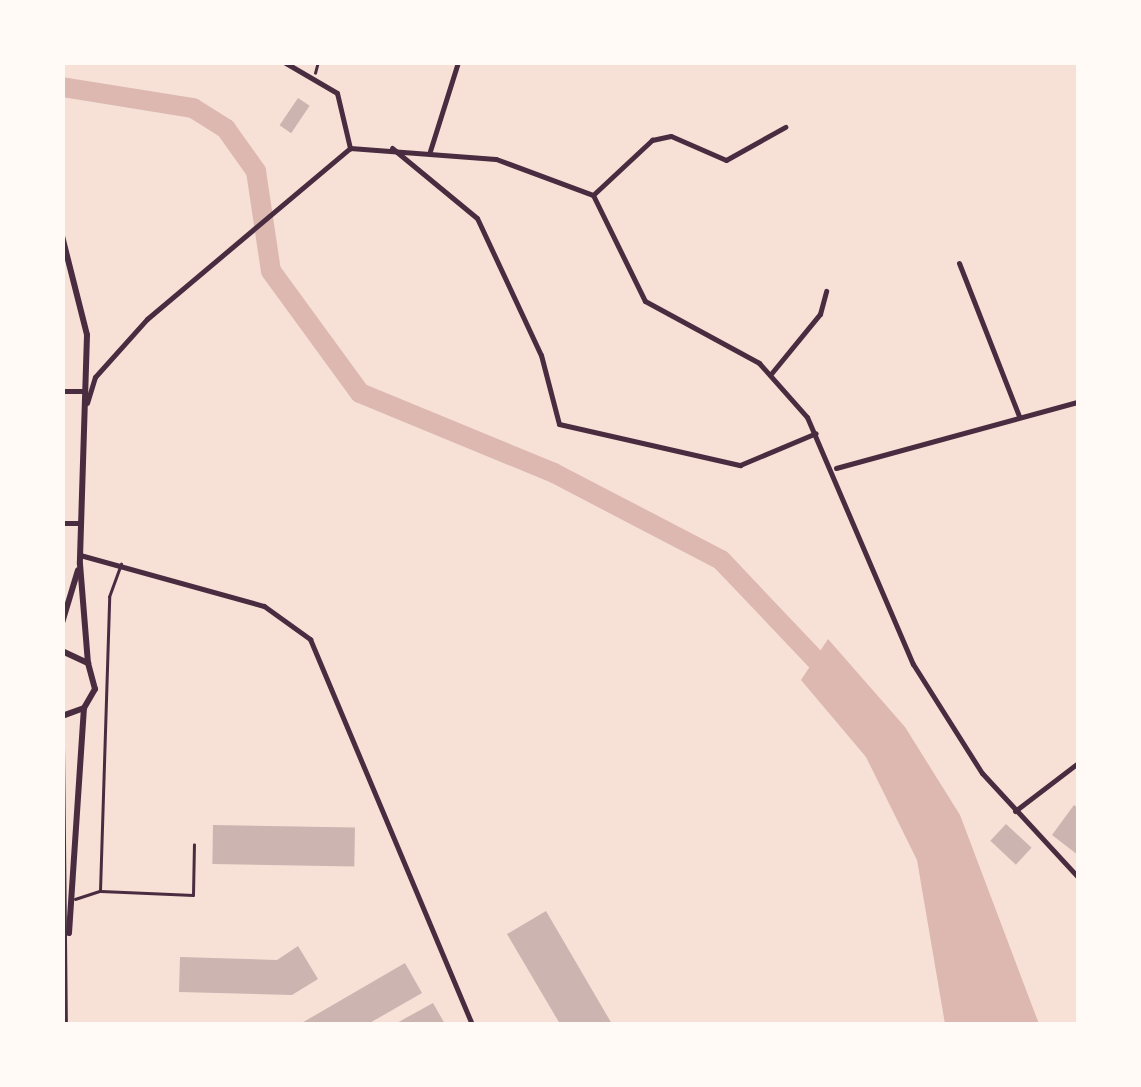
<!DOCTYPE html>
<html>
<head>
<meta charset="utf-8">
<style>
	body { margin:0 }
	#map { position:relative; width:1141px; height:1087px; overflow:hidden; background:#f7e1d7; font-family:"DM Sans",sans-serif }
	div>[style] { position:absolute }
	[style*='--x'] { left:calc(var(--x)*1px); top:calc(var(--y)*1px); width:calc(var(--w)*1px); rotate:calc(var(--a)*1deg) }
	.water>* { inset:0; background:#dcb8b0 }
	.river>* { height:20px; margin:-10px; padding:0 10px; transform-origin:10px; border-radius:10px; background:#dcb8b0 }
	.building>* { inset:0; background:#ccb4b1; transform-origin:0 0 }
	.service>* { height:2.5px; margin:-1.25px; padding:0 1.25px; transform-origin:1.25px; border-radius:1.25px; background:#4a2c40 }
	.minor>* { height:5px; margin:-2.5px; padding:0 2.5px; transform-origin:2.5px; border-radius:2.5px; background:#4a2c40 }
	.secondary>* { height:6px; margin:-3px; padding:0 3px; transform-origin:3px; border-radius:3px; background:#4a2c40 }
	span { translate:-50% -50%; white-space:nowrap; text-align:center; line-height:1.15; -webkit-text-stroke:10px #fffaf5; paint-order:stroke }
	.frame { position:absolute; inset:0; border:65px solid #fffaf5; pointer-events:none }
</style>
</head>
<body>
<div id="map">
	<div class="water">
		<i style="clip-path:polygon(828px 639px,905px 727px,960px 815px,1039px 1024px,945px 1024px,917px 860px,866px 757px,801px 680px)"></i>
	</div>
	<div class="river">
		<i style="--x:62;--y:87;--w:133;--a:9.1"></i>
		<i style="--x:193;--y:108;--w:39;--a:32"></i>
		<i style="--x:226;--y:129;--w:52;--a:54.5"></i>
		<i style="--x:256;--y:171;--w:101;--a:81.5"></i>
		<i style="--x:271;--y:271;--w:151;--a:53.9"></i>
		<i style="--x:360;--y:393;--w:210;--a:22.4"></i>
		<i style="--x:554;--y:473;--w:188;--a:27.5"></i>
		<i style="--x:721;--y:560;--w:164;--a:46.5"></i>
	</div>
	<div class="building">
		<i style="left:298px;top:98px;width:14px;height:33px;rotate:34deg"></i>
		<i style="clip-path:polygon(1074px 805px,1078px 808px,1078px 855px,1052px 835px)"></i>
		<i style="left:1006px;top:824px;width:35px;height:23px;rotate:43deg"></i>
		<i style="left:213px;top:825px;width:142px;height:39px;rotate:1deg"></i>
		<i style="clip-path:polygon(546px 911px,612px 1024px,560px 1024px,507px 934px)"></i>
		<i style="clip-path:polygon(298px 946px,318px 979px,292px 995px,179px 992px,180px 957px,277px 960px)"></i>
		<i style="clip-path:polygon(405px 963px,422px 993px,368px 1024px,300px 1024px)"></i>
		<i style="clip-path:polygon(433px 1003px,445px 1024px,395px 1024px)"></i>
	</div>
	<div class="service">
		<i style="--x:315;--y:73;--w:11;--a:-75"></i>
		<i style="--x:101;--y:891;--w:92;--a:2.5"></i>
		<i style="--x:193;--y:895;--w:50;--a:-88.9"></i>
		<i style="--x:75;--y:899;--w:26;--a:-18"></i>
		<i style="--x:100;--y:891;--w:294;--a:-88.2"></i>
		<i style="--x:109;--y:597;--w:35;--a:-70"></i>
	</div>
	<div class="minor">
		<i style="--x:284;--y:62;--w:61;--a:30.3"></i>
		<i style="--x:337;--y:93;--w:57;--a:76.7"></i>
		<i style="--x:392;--y:148;--w:110;--a:39.5"></i>
		<i style="--x:477;--y:218;--w:151;--a:65"></i>
		<i style="--x:541;--y:355;--w:71;--a:75.4"></i>
		<i style="--x:559;--y:424;--w:186;--a:12.8"></i>
		<i style="--x:740;--y:465;--w:82;--a:-22.8"></i>
		<i style="--x:430;--y:151;--w:93;--a:-72.5"></i>
		<i style="--x:593;--y:195;--w:81;--a:-43"></i>
		<i style="--x:652;--y:140;--w:19;--a:-12"></i>
		<i style="--x:671;--y:136;--w:60;--a:23.6"></i>
		<i style="--x:726;--y:160;--w:68;--a:-29.2"></i>
		<i style="--x:959;--y:263;--w:164;--a:68.6"></i>
		<i style="--x:770;--y:375;--w:79;--a:-50.7"></i>
		<i style="--x:820;--y:314;--w:24;--a:-75"></i>
		<i style="--x:62;--y:391;--w:21;--a:0"></i>
		<i style="--x:87;--y:403;--w:27;--a:-73"></i>
		<i style="--x:95;--y:377;--w:78;--a:-48.1"></i>
		<i style="--x:147;--y:319;--w:265;--a:-40.1"></i>
		<i style="--x:350;--y:148;--w:146;--a:4.3"></i>
		<i style="--x:496;--y:159;--w:103;--a:20.4"></i>
		<i style="--x:593;--y:195;--w:118;--a:63.9"></i>
		<i style="--x:645;--y:301;--w:130;--a:28.5"></i>
		<i style="--x:759;--y:363;--w:72;--a:48.4"></i>
		<i style="--x:807;--y:417;--w:269;--a:66.8"></i>
		<i style="--x:913;--y:664;--w:129;--a:57.7"></i>
		<i style="--x:982;--y:773;--w:142;--a:47.3"></i>
		<i style="--x:836;--y:468;--w:251;--a:-15.3"></i>
		<i style="--x:62;--y:523;--w:19;--a:0"></i>
		<i style="--x:80;--y:555;--w:191;--a:15.5"></i>
		<i style="--x:264;--y:606;--w:57;--a:35.7"></i>
		<i style="--x:310;--y:639;--w:418;--a:67.2"></i>
		<i style="--x:1015;--y:811;--w:79;--a:-37.3"></i>
	</div>
	<div class="secondary">
		<i style="--x:62;--y:236;--w:102;--a:75.8"></i>
		<i style="--x:87;--y:335;--w:229;--a:91.8"></i>
		<i style="--x:80;--y:564;--w:99;--a:85.4"></i>
		<i style="--x:62;--y:623;--w:55;--a:-73.2"></i>
		<i style="--x:62;--y:651;--w:29;--a:25"></i>
		<i style="--x:88;--y:663;--w:27;--a:75"></i>
		<i style="--x:95;--y:689;--w:22;--a:120"></i>
		<i style="--x:84;--y:708;--w:23;--a:160"></i>
		<i style="--x:62;--y:747;--w:277;--a:89.4"></i>
		<i style="--x:69;--y:933;--w:225;--a:-86.2"></i>
	</div>
	<div class="frame"></div>
</div>
</body>
</html>
